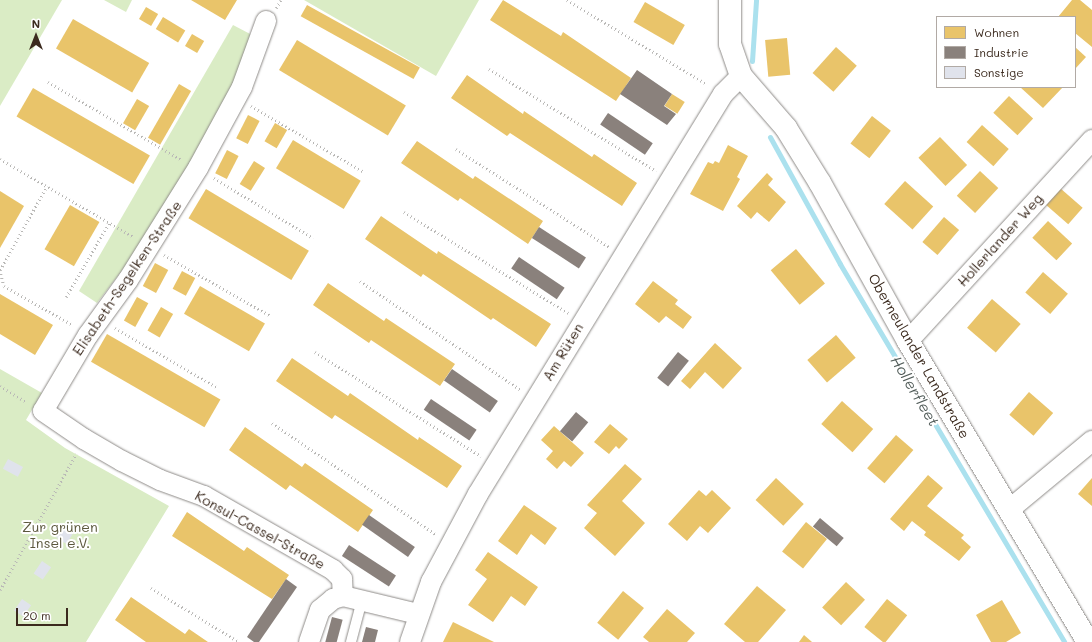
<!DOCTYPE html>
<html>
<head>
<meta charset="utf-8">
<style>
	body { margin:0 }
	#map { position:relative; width:1092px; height:642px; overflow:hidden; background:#fff; font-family:Mali,sans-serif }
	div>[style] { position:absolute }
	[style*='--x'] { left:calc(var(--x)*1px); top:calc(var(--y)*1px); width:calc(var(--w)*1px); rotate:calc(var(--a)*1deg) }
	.green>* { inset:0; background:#daecc5 }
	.homes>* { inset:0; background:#e9c46a; transform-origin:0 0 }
	.industry>* { inset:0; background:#8a817c; transform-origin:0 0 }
	.stream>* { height:5px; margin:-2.5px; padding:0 2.5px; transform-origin:2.5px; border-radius:2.5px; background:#abe1ee }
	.building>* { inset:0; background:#e0e3ec; transform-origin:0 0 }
	.path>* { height:2.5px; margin-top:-1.25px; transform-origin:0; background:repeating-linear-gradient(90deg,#b9b8b6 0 1px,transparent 0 4px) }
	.roads { filter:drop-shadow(0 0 1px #8e8b88) drop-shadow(0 0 1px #8e8b88) }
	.service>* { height:10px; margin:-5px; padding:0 5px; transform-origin:5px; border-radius:5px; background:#fff }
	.minor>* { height:20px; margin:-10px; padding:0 10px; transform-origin:10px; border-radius:10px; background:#fff }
	.tertiary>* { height:22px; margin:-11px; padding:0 11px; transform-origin:11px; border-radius:11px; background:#fff }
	span { translate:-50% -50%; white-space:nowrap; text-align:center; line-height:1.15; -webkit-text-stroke:4px #fff; paint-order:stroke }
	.street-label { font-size:14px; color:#3b2a1e }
	.park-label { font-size:14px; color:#5b573c }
	.water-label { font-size:15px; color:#525d5a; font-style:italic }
	.legend { position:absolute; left:936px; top:16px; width:140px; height:72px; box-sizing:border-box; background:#fff; border:1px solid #b1aaa5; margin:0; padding:5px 7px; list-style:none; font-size:12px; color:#3b2a1e }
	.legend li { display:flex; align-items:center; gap:8px; height:20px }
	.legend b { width:20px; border:1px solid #b1aaa5 }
	.north { position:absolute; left:16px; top:16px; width:40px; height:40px; -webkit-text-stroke:3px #fff; paint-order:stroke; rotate:0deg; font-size:11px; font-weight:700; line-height:16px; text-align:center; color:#3b2a1e }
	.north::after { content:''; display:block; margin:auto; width:14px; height:18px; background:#3b2a1e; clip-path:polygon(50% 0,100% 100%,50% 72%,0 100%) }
	.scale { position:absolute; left:16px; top:608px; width:52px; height:18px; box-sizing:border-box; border:2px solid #3b2a1e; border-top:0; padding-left:5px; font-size:12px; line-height:14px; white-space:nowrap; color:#3b2a1e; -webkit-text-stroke:3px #fff; paint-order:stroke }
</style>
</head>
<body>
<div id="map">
	<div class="green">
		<i style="clip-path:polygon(0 0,62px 0,0 106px)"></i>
		<i style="clip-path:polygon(104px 0,132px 0,126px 12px)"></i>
		<i style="clip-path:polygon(304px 0,479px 0,436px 76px)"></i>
		<i style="clip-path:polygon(233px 25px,254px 36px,234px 88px,147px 238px,97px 303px,79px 291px)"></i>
		<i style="clip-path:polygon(0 369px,42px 393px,26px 420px,65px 448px,169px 506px,86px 642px,0 642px)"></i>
	</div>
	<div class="homes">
		<i style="clip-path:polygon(191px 0,237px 0,225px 20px)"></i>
		<i style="clip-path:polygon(503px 0,561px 36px,563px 32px,631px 78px,616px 101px,490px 20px)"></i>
		<i style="clip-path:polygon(1072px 0,1080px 0,1092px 10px,1092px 47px,1075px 33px,1075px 17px,1058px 17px)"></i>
		<i style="left:645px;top:2px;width:46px;height:23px;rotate:30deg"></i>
		<i style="left:307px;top:5px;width:129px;height:13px;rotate:29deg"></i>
		<i style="left:146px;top:7px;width:14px;height:14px;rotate:30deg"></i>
		<i style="left:163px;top:17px;width:26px;height:14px;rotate:31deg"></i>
		<i style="left:73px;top:19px;width:88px;height:34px;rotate:30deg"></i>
		<i style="left:192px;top:34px;width:14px;height:14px;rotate:30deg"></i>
		<i style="left:787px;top:38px;width:37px;height:22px;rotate:85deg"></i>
		<i style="left:297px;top:40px;width:127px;height:35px;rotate:31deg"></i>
		<i style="left:836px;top:47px;width:28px;height:35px;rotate:42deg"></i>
		<i style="clip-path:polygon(1075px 47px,1086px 57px,1075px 69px)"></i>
		<i style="clip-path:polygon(467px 75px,523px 114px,524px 111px,592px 157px,594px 154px,637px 183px,622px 206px,510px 133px,507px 136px,451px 98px)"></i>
		<i style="left:179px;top:84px;width:14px;height:62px;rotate:30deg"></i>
		<i style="clip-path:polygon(1020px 87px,1063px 87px,1043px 108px)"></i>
		<i style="left:33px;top:88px;width:135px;height:33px;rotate:30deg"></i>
		<i style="left:672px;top:94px;width:15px;height:14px;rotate:32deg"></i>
		<i style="left:1009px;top:96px;width:33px;height:23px;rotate:43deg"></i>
		<i style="left:137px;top:99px;width:14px;height:28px;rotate:30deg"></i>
		<i style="left:248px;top:115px;width:13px;height:26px;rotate:27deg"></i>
		<i style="left:872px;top:116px;width:24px;height:35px;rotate:38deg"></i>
		<i style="left:275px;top:123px;width:14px;height:21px;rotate:30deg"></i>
		<i style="left:982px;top:125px;width:36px;height:23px;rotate:42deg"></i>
		<i style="left:940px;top:137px;width:39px;height:30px;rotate:46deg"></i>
		<i style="left:293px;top:140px;width:79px;height:33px;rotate:31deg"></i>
		<i style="clip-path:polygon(417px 141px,473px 179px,475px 176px,543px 221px,528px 244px,460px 198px,458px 201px,401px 163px)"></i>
		<i style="clip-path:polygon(728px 145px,748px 156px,737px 177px,740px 179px,723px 211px,690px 194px,708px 162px,713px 164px,715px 161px,719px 163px)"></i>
		<i style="left:227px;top:150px;width:13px;height:26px;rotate:27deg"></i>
		<i style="left:254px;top:161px;width:13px;height:27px;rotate:32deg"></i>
		<i style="left:980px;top:171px;width:25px;height:34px;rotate:43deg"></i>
		<i style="clip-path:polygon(767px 173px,773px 179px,768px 185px,786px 202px,769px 222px,757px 212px,751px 219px,737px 206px)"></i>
		<i style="left:905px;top:181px;width:38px;height:31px;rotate:42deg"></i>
		<i style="left:1060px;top:188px;width:30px;height:22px;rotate:41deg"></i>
		<i style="left:206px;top:189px;width:120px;height:34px;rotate:31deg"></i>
		<i style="clip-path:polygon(0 191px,24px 206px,0 248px)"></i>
		<i style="left:70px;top:205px;width:34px;height:51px;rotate:30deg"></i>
		<i style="clip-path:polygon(381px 216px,437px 254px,438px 251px,551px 324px,536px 347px,493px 318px,491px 320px,423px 274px,421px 277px,365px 239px)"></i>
		<i style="left:944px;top:217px;width:20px;height:33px;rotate:41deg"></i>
		<i style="left:1048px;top:221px;width:33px;height:23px;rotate:43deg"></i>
		<i style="left:796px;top:249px;width:45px;height:33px;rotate:50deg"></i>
		<i style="left:155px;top:263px;width:15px;height:26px;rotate:28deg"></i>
		<i style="left:182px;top:271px;width:15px;height:20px;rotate:28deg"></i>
		<i style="left:1043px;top:272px;width:33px;height:27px;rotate:41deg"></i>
		<i style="clip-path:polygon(653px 281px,678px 300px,675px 304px,692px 317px,683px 329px,666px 316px,659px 323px,635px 304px)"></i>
		<i style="clip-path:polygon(328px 283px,384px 321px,386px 318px,455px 364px,440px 386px,371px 340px,369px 343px,313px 305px)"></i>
		<i style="left:200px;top:286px;width:75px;height:32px;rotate:30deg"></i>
		<i style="clip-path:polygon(0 294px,53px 325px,35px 355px,0 334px)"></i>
		<i style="left:137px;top:297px;width:13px;height:27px;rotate:29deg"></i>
		<i style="left:992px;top:299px;width:38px;height:38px;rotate:41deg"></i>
		<i style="left:161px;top:307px;width:14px;height:27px;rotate:30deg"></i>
		<i style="left:107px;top:334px;width:131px;height:32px;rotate:30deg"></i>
		<i style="left:836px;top:335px;width:30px;height:38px;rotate:49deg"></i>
		<i style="clip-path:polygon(715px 343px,742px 368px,723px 389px,705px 372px,690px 389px,681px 381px)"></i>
		<i style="clip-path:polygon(292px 358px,348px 396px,350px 393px,418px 440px,419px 437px,462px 466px,447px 488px,335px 415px,332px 419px,276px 381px)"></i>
		<i style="left:1029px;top:392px;width:32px;height:30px;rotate:41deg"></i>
		<i style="left:842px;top:401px;width:42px;height:31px;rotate:42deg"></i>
		<i style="clip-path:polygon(610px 424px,628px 439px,619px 449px,616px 446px,609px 454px,594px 442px)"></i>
		<i style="clip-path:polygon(554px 426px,584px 453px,571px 467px,564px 461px,557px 469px,546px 459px,553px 451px,541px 440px)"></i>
		<i style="clip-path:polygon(245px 427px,302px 467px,305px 463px,373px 510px,358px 532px,290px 485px,286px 490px,229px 450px)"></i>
		<i style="left:896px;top:435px;width:23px;height:44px;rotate:41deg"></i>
		<i style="clip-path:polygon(625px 464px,642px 479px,622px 501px,645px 523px,615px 556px,584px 528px,597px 513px,587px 505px)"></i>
		<i style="clip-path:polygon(928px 475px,943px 488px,927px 506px,964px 535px,961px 538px,971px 547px,959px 561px,924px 535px,926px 532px,912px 521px,904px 531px,890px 519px)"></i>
		<i style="left:776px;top:478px;width:38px;height:30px;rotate:43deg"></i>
		<i style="clip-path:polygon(1092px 478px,1092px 506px,1078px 494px)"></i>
		<i style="clip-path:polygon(699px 490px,706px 496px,712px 490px,731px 508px,708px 533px,700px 526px,687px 541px,668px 524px)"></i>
		<i style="clip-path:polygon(524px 505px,557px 528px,545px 545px,531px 534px,517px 555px,498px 541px)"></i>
		<i style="clip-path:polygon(187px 512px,244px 551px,247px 547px,289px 575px,272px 599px,172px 536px)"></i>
		<i style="left:806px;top:522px;width:27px;height:38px;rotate:39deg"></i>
		<i style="clip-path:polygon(488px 552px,538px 587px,525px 606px,511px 596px,493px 622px,468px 605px,487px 579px,475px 570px)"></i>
		<i style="left:846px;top:582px;width:26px;height:35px;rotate:43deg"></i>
		<i style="clip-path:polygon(757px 586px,786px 610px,758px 642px,745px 642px,724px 624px)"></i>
		<i style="left:623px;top:591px;width:27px;height:41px;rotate:39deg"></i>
		<i style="clip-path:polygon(131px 597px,185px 634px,189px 629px,208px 642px,146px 642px,115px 620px)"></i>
		<i style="left:887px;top:599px;width:26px;height:36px;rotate:39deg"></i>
		<i style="clip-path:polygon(1002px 600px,1021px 633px,1006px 642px,991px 642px,976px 615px)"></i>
		<i style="clip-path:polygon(667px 609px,695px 633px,687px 642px,649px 642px,643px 637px)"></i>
		<i style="clip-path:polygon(453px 622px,494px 642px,443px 642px)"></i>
		<i style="clip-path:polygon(804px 635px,812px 642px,799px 642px)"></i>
	</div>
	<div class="industry">
		<i style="clip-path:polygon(637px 70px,672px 94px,664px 106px,676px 114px,667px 125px,620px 94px)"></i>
		<i style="left:608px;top:113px;width:54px;height:14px;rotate:34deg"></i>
		<i style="left:539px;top:227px;width:56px;height:13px;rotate:33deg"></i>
		<i style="left:519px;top:257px;width:55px;height:14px;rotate:34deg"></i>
		<i style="left:678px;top:352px;width:14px;height:33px;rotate:39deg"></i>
		<i style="left:452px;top:369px;width:56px;height:14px;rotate:35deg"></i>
		<i style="left:431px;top:399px;width:55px;height:13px;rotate:34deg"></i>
		<i style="left:576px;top:412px;width:16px;height:25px;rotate:40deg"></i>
		<i style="left:369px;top:515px;width:56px;height:12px;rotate:35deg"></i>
		<i style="left:820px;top:518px;width:31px;height:11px;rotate:40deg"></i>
		<i style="left:349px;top:545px;width:56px;height:13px;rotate:33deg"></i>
		<i style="clip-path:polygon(286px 579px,297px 587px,259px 642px,254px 642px,247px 637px)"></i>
		<i style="left:332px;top:617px;width:11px;height:26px;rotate:15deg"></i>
		<i style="clip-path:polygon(366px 627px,378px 630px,375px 642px,362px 642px)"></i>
	</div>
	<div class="stream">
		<i style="--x:752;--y:61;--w:61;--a:-86.2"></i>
		<i style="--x:770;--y:137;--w:145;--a:61.1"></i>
		<i style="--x:840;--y:264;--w:439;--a:59.3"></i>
	</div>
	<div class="building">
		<i style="left:8px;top:459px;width:17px;height:11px;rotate:28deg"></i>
		<i style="left:64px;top:525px;width:12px;height:15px;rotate:31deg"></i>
		<i style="left:42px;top:561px;width:11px;height:15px;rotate:34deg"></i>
		<i style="left:22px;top:599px;width:11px;height:14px;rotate:34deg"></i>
	</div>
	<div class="path">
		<i style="--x:567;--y:0;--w:163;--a:31"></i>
		<i style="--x:276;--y:8;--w:9;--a:-58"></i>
		<i style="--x:489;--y:69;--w:196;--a:31.4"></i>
		<i style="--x:48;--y:82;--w:155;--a:30.2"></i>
		<i style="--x:251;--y:106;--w:131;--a:30.3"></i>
		<i style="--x:456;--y:149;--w:182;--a:32.6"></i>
		<i style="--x:0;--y:159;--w:155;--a:30.2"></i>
		<i style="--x:214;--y:178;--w:116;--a:31.2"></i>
		<i style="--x:404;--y:212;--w:193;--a:31.6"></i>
		<i style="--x:164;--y:255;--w:123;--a:29.7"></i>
		<i style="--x:0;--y:270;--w:16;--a:76"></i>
		<i style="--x:4;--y:286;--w:79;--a:29.5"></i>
		<i style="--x:0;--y:270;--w:96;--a:-60.8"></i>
		<i style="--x:360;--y:281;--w:194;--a:34.1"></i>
		<i style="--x:66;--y:297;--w:86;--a:-59.8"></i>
		<i style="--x:115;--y:328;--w:119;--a:30.2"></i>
		<i style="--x:315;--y:352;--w:196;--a:32.1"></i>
		<i style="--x:0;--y:386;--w:31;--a:31"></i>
		<i style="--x:272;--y:423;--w:199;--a:34.2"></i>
		<i style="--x:151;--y:588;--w:103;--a:31.5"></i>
		<i style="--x:0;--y:590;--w:156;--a:-60.8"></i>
	</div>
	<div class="roads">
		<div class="service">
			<i style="--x:351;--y:642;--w:43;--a:-75.3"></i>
		</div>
		<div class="minor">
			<i style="--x:266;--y:21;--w:70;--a:110"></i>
			<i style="--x:242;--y:87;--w:92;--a:118.5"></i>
			<i style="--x:198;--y:168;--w:132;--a:122"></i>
			<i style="--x:128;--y:280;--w:68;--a:126"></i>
			<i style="--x:88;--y:335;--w:88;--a:120.6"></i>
			<i style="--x:43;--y:411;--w:50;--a:34.3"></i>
			<i style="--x:84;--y:439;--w:44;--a:30.1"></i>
			<i style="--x:122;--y:461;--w:42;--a:26.6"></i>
			<i style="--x:160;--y:480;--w:47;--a:20"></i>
			<i style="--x:204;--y:496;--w:149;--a:29.8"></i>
			<i style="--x:333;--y:570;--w:13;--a:45"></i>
			<i style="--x:342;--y:579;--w:17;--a:87"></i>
			<i style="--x:908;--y:341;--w:273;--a:-47.5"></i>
			<i style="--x:1010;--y:509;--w:107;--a:-39.7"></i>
			<i style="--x:309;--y:642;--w:34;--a:-71"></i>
			<i style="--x:320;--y:610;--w:17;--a:-40"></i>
			<i style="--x:333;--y:599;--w:10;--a:-17"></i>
			<i style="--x:343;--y:596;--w:77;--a:13.5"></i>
			<i style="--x:410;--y:642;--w:64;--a:-70.7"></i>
			<i style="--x:431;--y:582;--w:100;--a:-61.9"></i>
			<i style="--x:478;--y:494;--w:469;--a:-58.5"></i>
			<i style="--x:723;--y:94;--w:25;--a:-45"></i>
		</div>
		<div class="tertiary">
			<i style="--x:730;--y:0;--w:44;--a:90"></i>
			<i style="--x:730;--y:44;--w:34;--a:71"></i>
			<i style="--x:741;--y:76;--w:69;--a:49.1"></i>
			<i style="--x:786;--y:128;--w:65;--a:58.3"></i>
			<i style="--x:820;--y:183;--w:181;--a:60.9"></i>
			<i style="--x:908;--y:341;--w:351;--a:59.1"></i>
		</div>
	</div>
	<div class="street-label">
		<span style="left:1000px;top:240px;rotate:-48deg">Hollerlander Weg</span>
		<span style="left:127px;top:278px;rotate:-56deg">Elisabeth-Segelken-Straße</span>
		<span style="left:563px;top:352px;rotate:-59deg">Am Rüten</span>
		<span style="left:919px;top:356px;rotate:60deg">Oberneulander Landstraße</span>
		<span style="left:260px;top:530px;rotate:29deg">Konsul-Cassel-Straße</span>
	</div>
	<div class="park-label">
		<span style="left:60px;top:535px">Zur grünen<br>Insel e.V.</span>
	</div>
	<div class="water-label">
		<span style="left:915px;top:391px;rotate:59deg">Hollerfleet</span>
	</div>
	<ul class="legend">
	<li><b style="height:11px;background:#e9c46a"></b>Wohnen</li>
	<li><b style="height:11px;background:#8a817c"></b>Industrie</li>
	<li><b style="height:11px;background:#e0e3ec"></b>Sonstige</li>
	</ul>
	<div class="north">N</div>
	<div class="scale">20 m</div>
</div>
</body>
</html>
